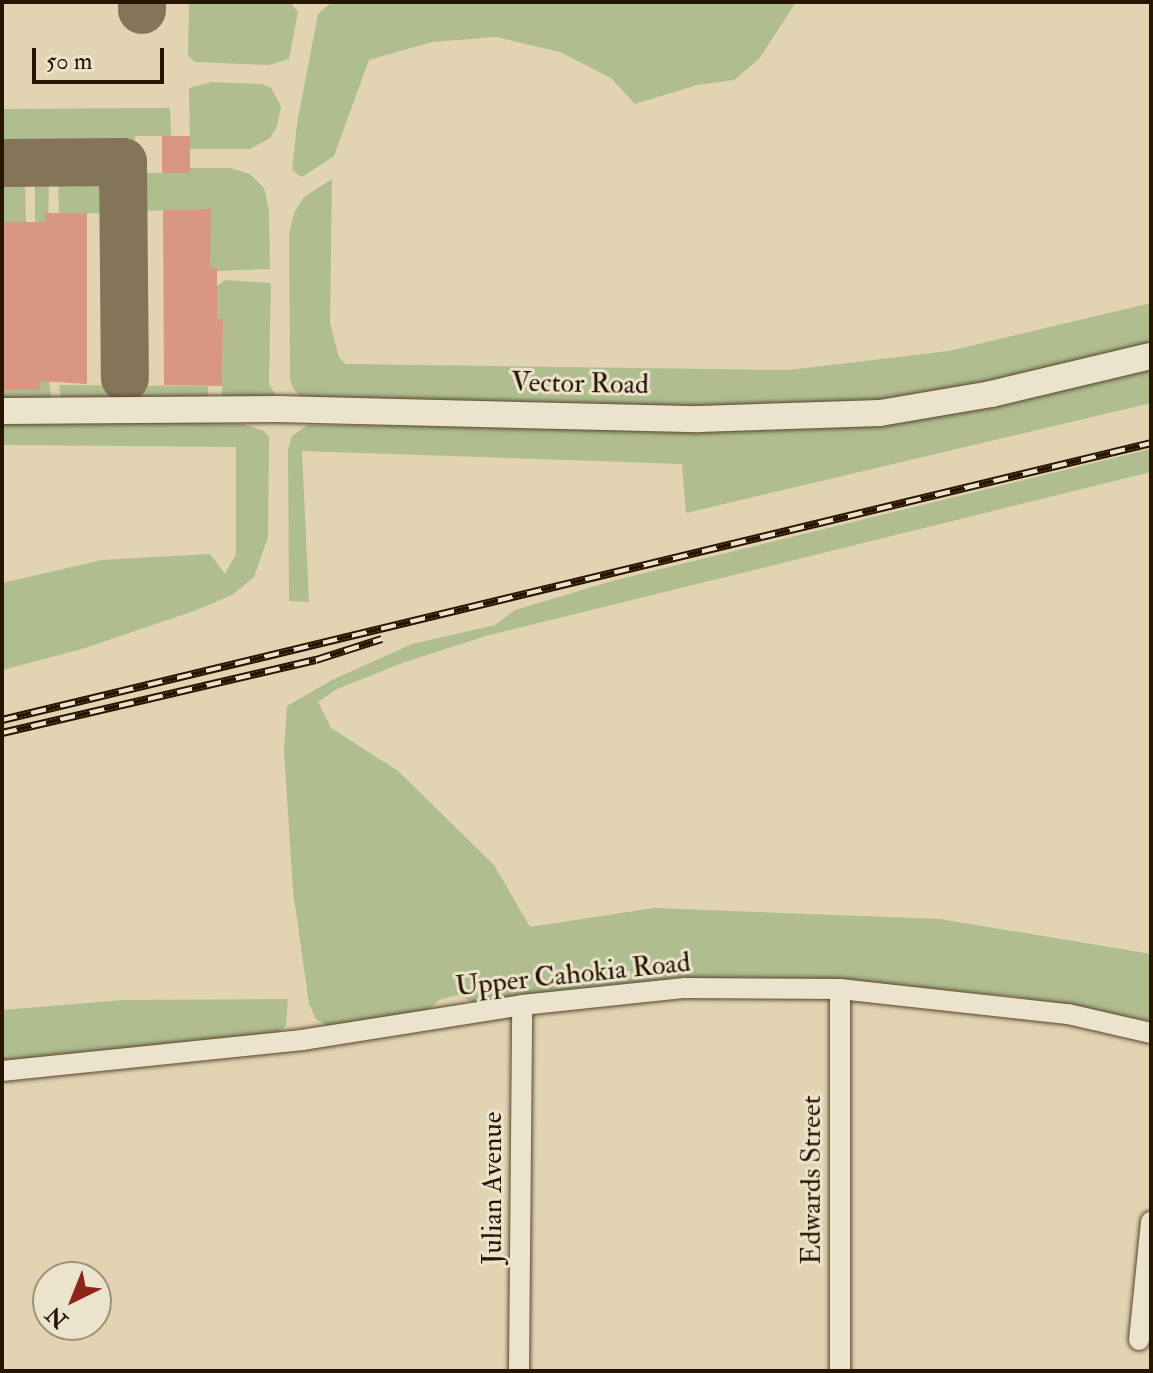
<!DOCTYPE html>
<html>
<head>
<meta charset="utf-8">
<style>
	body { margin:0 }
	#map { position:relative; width:1153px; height:1373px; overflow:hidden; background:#e2d4b2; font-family:"IM FELL Double Pica",serif }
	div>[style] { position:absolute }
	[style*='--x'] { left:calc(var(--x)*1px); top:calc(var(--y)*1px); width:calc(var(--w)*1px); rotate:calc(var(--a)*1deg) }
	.green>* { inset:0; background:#afbd8f }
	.taxiway>* { height:48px; margin:-24px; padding:0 24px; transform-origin:24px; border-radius:24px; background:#84745a }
	.building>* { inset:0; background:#d99783; transform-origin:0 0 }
	.roads { filter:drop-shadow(0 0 2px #56452d) drop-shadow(0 0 2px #56452d) }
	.minor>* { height:20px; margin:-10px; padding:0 10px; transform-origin:10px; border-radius:10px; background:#ece3cd }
	.tertiary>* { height:26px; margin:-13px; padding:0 13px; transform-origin:13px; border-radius:13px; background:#ece3cd }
	.rail>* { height:8px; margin-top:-4px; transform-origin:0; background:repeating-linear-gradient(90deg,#ece3cd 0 15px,#271501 0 30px); box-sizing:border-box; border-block:2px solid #271501 }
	span { translate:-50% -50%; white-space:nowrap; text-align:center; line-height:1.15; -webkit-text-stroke:6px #ece3cd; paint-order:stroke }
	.street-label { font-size:28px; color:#271501 }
	.frame { position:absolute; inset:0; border:4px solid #271501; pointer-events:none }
	.north { position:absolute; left:32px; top:1261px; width:80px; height:80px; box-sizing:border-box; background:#ece3cd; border:2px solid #9d917b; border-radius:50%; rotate:223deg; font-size:22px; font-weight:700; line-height:32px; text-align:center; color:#271501 }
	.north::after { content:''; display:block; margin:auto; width:28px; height:36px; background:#8f2418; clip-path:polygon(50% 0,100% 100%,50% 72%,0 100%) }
	.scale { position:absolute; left:32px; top:48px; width:132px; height:36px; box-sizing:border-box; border:4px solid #271501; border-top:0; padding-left:10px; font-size:24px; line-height:28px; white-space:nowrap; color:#271501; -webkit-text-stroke:6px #ece3cd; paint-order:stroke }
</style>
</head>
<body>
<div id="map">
	<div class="green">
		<i style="clip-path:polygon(189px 2px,290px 2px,298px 12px,289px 59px,269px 65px,195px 62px,188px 56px)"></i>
		<i style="clip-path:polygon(332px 2px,796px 2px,759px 59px,734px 80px,697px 85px,635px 104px,611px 78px,560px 52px,496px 37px,432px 42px,369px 60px,334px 156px,302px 177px,292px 170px,297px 124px,318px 14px)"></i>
		<i style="clip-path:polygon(212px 82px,262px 84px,271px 88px,281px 106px,277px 126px,270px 138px,250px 149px,190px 149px,189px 88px)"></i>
		<i style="clip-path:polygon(170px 108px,171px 136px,135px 136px,135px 149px,2px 149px,2px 109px)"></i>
		<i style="clip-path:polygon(190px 168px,230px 168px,250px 174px,264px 188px,269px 211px,270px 269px,217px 271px,217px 267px,210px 267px,210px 209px,135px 211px,135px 173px,190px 173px)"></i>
		<i style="clip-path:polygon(100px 175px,111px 187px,111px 213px,59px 214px,58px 177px)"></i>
		<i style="clip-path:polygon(2px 176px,20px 176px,25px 181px,26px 222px,2px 222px)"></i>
		<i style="clip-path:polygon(39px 177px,49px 177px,46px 343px,51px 399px,2px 400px,38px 222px,35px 222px,35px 182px)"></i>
		<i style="clip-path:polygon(332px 179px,330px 323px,339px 357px,345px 364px,789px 370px,949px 351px,1151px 303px,1151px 350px,904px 399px,793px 408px,305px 402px,293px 388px,290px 379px,289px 233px,295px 211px,304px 197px)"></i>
		<i style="clip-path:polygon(225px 280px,271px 283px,269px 384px,277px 398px,225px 403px,222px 394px,223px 320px,217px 319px,217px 286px)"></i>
		<i style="clip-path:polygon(1151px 370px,1151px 403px,686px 513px,682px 464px,302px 451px,309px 602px,289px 601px,288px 449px,292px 436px,308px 425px,520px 426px,978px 409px)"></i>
		<i style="clip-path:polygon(59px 385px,208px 386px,208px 399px,61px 400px)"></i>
		<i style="clip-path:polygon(2px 422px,205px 423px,244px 424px,264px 431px,269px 437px,268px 537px,254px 577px,232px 595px,194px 611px,82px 649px,2px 670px,2px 583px,102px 560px,210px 554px,225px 574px,236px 554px,236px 447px,2px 445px)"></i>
		<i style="clip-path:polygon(1151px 449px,1151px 472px,486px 636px,405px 662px,337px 689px,318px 702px,331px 728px,398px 771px,494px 865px,530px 927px,654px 908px,940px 919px,1151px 954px,1151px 1021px,1012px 996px,891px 986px,477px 1004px,458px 995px,439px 1000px,422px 1015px,331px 1028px,316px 1019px,309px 1004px,293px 891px,284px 751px,287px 706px,332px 680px,412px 644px,495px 625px,515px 610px,612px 581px)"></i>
		<i style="clip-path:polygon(288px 999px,286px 1026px,274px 1035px,2px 1065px,2px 1010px,123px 1000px)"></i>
	</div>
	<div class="taxiway">
		<i style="--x:142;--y:10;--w:8;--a:-90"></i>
		<i style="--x:2;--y:163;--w:121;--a:-0.5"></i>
		<i style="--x:123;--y:162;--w:216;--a:89.5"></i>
	</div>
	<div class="building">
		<i style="left:162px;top:136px;width:28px;height:37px"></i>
		<i style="clip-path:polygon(211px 209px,210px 267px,217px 267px,217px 319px,223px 319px,222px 386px,164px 385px,163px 210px)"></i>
		<i style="clip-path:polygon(45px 213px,87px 213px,87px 384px,40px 381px,40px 390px,2px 390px,2px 222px,45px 222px)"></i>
	</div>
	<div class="roads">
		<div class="minor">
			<i style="--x:840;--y:989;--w:382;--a:90"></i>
			<i style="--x:2;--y:1071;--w:302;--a:-5.9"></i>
			<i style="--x:302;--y:1040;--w:223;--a:-9"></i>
			<i style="--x:522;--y:1005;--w:164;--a:-6"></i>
			<i style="--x:685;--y:988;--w:155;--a:0.4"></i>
			<i style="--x:840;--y:989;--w:229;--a:6.3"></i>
			<i style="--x:1068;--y:1014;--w:85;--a:12.9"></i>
			<i style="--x:1139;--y:1340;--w:119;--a:-84.2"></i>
			<i style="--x:519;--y:1371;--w:366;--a:-89.5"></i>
		</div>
		<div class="tertiary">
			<i style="--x:2;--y:411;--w:275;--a:-0.4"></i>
			<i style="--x:277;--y:409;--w:422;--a:1.4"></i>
			<i style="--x:699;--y:419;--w:181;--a:-1.9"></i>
			<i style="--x:880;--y:413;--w:113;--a:-9.7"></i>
			<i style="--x:991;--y:394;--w:164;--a:-13.4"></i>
		</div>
	</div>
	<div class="rail">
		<i style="--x:2;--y:720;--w:1182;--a:-13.55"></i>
		<i style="--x:2;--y:733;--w:322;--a:-13.1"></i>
		<i style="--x:316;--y:660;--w:69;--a:-17.7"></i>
	</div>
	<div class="street-label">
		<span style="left:580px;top:384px;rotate:1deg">Vector Road</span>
		<span style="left:573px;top:975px;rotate:-6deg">Upper Cahokia Road</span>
		<span style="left:812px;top:1180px;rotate:-90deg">Edwards Street</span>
		<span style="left:493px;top:1188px;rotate:-90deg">Julian Avenue</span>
	</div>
	<div class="frame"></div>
	<div class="north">N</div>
	<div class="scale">50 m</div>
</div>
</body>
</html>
